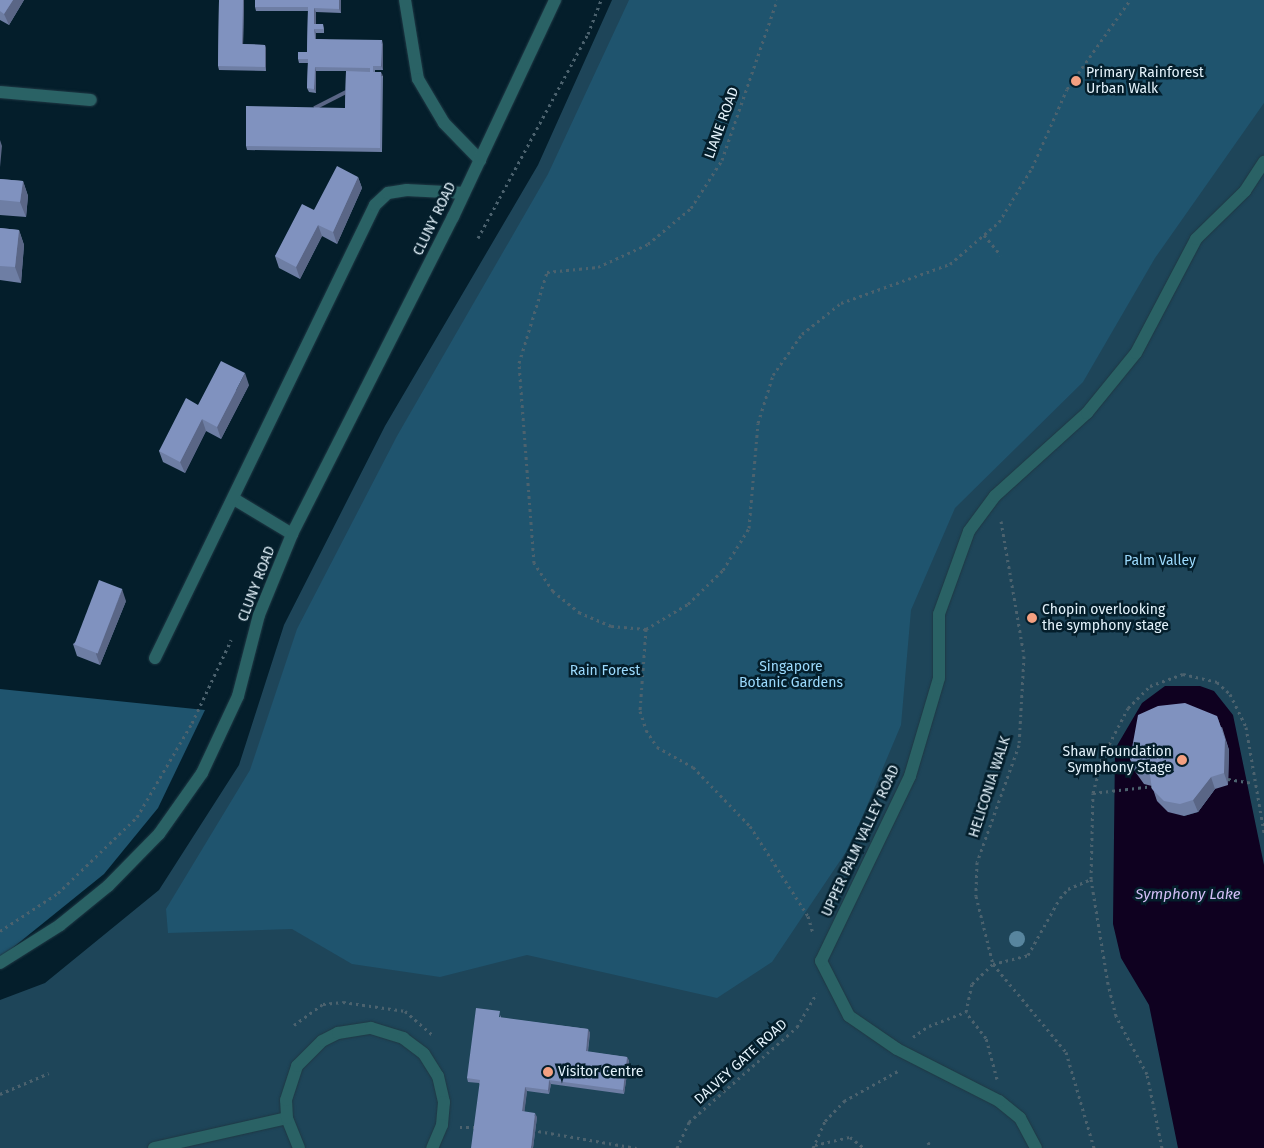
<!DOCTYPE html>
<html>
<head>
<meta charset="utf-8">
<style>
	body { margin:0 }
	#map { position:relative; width:1264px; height:1148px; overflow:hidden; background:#041e2b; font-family:"Fira Sans",sans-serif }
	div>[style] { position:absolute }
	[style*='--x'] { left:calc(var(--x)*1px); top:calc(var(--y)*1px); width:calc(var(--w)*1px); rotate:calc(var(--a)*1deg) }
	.green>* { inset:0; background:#1e4559 }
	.forest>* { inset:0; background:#1f546e }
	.water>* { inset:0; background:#0f0120 }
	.path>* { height:3px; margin-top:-1.5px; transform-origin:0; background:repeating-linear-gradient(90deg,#4c626e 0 2.5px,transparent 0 6.5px) }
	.roads { filter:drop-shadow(0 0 1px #1f3844) drop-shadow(0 0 1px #1f3844) }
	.minor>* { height:12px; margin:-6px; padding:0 6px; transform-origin:6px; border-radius:6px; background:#2a6265 }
	.trees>* { width:16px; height:16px; margin:-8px; border-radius:50%; background:#58859e }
	.wall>* { inset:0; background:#6e7ea4 }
	.shaded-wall>* { inset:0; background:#5a6686; transform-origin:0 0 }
	.building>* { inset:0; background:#8092bf; transform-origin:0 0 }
	.dots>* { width:14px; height:14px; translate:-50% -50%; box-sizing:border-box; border:2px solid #041e2b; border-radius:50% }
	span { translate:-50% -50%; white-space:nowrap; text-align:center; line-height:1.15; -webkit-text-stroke:5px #041e2b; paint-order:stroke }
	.poi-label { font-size:14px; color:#e4f3fc }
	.left { translate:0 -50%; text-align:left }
	.right { translate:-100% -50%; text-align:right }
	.street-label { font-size:14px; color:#e4f3fc }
	.park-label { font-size:14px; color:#9cdafd }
	.water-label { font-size:15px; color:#d2bef6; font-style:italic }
</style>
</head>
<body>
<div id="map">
	<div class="green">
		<i style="clip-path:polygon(612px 0,1264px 0,1264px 1148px,0 1148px,0 1000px,45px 983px,159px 890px,239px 765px,284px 625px,385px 426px,538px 165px)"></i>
	</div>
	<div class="forest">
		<i style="clip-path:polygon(629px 0,1264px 0,1264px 103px,1155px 258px,1083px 382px,955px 508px,911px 610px,901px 725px,850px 846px,772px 962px,717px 998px,527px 955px,440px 977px,352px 964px,292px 929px,168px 933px,166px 909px,250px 770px,297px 629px,397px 436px,548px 174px)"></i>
		<i style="clip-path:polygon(0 689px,205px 710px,158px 808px,104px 874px,0 958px)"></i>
	</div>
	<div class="water">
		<i style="clip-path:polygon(evenodd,1165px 686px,1200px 686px,1214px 691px,1233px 715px,1264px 865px,1264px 1148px,1178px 1148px,1149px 1005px,1121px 958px,1113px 924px,1115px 749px,1142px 703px,1165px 686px,1154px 786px,1215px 789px,1198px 812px,1184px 816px,1154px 786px)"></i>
	</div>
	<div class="path">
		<i style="--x:984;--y:235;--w:26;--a:50"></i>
		<i style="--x:478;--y:238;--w:232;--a:-61.7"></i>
		<i style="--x:588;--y:34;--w:36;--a:-69"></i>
		<i style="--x:1001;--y:521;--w:137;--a:80.3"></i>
		<i style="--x:1024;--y:656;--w:89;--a:93.2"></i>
		<i style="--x:1019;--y:745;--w:124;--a:109.7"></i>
		<i style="--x:977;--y:862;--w:34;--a:92"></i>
		<i style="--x:976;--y:896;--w:70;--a:76"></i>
		<i style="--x:993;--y:964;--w:114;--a:50.3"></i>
		<i style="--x:1066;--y:1052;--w:100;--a:73.7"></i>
		<i style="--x:646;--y:629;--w:49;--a:-30.8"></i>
		<i style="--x:688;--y:604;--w:49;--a:-44.2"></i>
		<i style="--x:723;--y:570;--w:49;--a:-58.2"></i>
		<i style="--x:749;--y:528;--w:105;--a:-85.1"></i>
		<i style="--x:758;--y:423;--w:50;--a:-72.6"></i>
		<i style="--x:773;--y:375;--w:50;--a:-54.7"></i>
		<i style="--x:802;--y:334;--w:50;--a:-38.5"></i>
		<i style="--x:841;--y:303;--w:116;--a:-19.7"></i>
		<i style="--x:950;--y:264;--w:65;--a:-40.6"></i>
		<i style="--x:999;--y:222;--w:63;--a:-58.6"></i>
		<i style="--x:1032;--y:168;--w:86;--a:-66.1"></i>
		<i style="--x:1067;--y:89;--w:109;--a:-54.7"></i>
		<i style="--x:646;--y:629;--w:35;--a:-175"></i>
		<i style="--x:611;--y:626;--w:34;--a:-157"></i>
		<i style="--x:580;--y:613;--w:35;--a:-141"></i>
		<i style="--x:553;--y:591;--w:34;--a:-124"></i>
		<i style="--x:534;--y:563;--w:201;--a:-94.3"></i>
		<i style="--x:519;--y:363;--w:95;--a:-72.9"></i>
		<i style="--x:547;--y:272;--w:51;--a:-5.6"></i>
		<i style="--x:598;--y:267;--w:55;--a:-24.7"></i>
		<i style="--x:648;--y:244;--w:56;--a:-39.9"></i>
		<i style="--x:691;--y:208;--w:57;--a:-57.1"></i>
		<i style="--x:722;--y:160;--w:169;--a:-71"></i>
		<i style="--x:646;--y:629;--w:82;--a:94.2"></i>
		<i style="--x:640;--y:711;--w:20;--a:72"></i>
		<i style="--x:646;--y:730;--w:20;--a:57"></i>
		<i style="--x:657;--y:747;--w:41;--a:29.1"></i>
		<i style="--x:693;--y:767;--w:82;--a:46"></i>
		<i style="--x:750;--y:826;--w:107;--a:57.2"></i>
		<i style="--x:808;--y:916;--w:19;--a:74"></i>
		<i style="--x:1228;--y:779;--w:25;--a:9"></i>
		<i style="--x:1093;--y:793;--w:61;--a:-6.5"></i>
		<i style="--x:0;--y:931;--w:69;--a:-33.2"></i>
		<i style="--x:58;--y:893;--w:110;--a:-43.9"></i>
		<i style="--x:137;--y:817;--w:109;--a:-59.7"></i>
		<i style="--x:192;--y:723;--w:92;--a:-64.8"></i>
		<i style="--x:294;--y:1025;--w:36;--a:-36"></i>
		<i style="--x:323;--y:1004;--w:20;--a:-6"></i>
		<i style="--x:343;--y:1002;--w:63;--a:8.3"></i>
		<i style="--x:405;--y:1011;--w:38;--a:41"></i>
		<i style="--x:913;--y:1037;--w:19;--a:-35"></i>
		<i style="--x:929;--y:1026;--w:40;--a:-21"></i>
		<i style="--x:997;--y:1079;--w:42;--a:-105"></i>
		<i style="--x:986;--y:1038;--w:33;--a:-128"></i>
		<i style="--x:966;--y:1012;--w:29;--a:-78"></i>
		<i style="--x:972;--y:984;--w:29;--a:-44"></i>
		<i style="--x:993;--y:964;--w:36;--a:-14"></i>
		<i style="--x:1028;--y:955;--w:65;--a:-60.7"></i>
		<i style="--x:1060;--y:898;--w:12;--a:-48"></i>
		<i style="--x:1068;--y:889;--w:25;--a:-23"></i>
		<i style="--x:0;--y:1094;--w:53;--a:-23.2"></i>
		<i style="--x:460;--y:1127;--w:16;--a:0"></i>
		<i style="--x:532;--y:1130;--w:106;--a:9.8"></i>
		<i style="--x:928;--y:1142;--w:7;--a:63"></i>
		<i style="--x:815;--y:1145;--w:36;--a:-13"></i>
		<i style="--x:850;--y:1137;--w:18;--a:38"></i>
		<i style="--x:677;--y:1148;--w:29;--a:-65"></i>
		<i style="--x:689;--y:1122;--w:144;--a:-41.3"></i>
		<i style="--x:797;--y:1027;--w:39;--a:-60"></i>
		<i style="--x:813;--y:1148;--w:30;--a:-66"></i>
		<i style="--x:825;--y:1121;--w:28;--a:-46"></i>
		<i style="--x:844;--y:1101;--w:62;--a:-29.1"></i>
		<i style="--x:1162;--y:1148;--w:76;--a:-101.5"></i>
		<i style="--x:1147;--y:1074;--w:66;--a:-118.1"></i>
		<i style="--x:1116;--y:1016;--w:33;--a:-104"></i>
		<i style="--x:1108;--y:984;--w:106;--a:-99.2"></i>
		<i style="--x:1091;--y:879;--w:86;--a:-88.7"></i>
		<i style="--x:1093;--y:793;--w:38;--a:-75"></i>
		<i style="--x:1103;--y:756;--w:54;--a:-62.5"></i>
		<i style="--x:1128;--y:708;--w:31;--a:-45"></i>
		<i style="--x:1150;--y:686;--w:35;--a:-20"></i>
		<i style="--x:1183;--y:674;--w:35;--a:13"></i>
		<i style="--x:1217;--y:682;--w:18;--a:43"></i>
		<i style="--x:1230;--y:694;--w:37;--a:64"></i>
		<i style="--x:1246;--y:727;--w:107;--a:80.3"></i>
	</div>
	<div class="roads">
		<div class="minor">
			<i style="--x:405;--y:0;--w:80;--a:80.7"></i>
			<i style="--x:418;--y:79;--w:51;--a:59.4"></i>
			<i style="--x:444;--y:123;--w:52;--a:45.8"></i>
			<i style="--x:0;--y:92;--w:91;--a:5"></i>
			<i style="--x:234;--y:499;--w:68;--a:31.1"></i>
			<i style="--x:155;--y:658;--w:504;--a:-64.1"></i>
			<i style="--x:375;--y:205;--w:18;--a:-43"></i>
			<i style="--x:388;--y:193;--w:19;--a:-9"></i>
			<i style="--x:407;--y:190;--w:57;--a:3"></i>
			<i style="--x:0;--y:963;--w:71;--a:-32.3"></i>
			<i style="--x:60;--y:925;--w:62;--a:-39.1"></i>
			<i style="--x:108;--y:886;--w:73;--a:-45.6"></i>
			<i style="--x:159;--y:834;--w:75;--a:-54.8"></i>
			<i style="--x:202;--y:773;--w:85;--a:-64.9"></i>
			<i style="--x:238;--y:696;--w:84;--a:-75.5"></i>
			<i style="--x:259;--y:615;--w:87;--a:-67.8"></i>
			<i style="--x:292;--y:534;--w:356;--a:-63.1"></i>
			<i style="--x:453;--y:217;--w:240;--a:-64.8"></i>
			<i style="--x:154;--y:1148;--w:136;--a:-12.7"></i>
			<i style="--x:299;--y:1148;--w:32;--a:-112"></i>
			<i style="--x:287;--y:1118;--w:18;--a:-93"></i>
			<i style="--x:286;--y:1100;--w:36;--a:-72"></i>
			<i style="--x:297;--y:1066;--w:35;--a:-45"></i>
			<i style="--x:322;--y:1041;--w:18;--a:-27"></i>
			<i style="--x:338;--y:1033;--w:33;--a:-9"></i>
			<i style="--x:371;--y:1028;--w:34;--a:17"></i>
			<i style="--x:403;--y:1038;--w:26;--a:37"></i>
			<i style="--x:424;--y:1054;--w:26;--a:58"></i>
			<i style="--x:438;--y:1076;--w:27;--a:77"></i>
			<i style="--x:444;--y:1102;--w:23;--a:95"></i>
			<i style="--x:442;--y:1125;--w:25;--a:113"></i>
			<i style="--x:1036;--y:1148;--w:34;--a:-118"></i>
			<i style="--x:1020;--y:1118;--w:27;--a:-141"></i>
			<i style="--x:999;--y:1101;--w:114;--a:-153"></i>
			<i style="--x:897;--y:1049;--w:58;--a:-145.5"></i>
			<i style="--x:849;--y:1016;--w:62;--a:-117"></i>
			<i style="--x:821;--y:961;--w:205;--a:-64.3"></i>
			<i style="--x:910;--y:776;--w:102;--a:-73.5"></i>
			<i style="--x:939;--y:678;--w:64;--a:-90"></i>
			<i style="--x:939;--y:614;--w:88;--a:-70.1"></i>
			<i style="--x:969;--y:531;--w:44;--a:-53.4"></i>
			<i style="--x:995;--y:496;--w:124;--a:-42.1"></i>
			<i style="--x:1087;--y:413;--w:77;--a:-50.8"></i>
			<i style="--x:1136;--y:353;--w:129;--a:-62.2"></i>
			<i style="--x:1196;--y:239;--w:69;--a:-44.4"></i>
			<i style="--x:1245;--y:191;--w:35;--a:-57"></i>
		</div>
	</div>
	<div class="trees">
		<i style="left:1017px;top:939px"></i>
	</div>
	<div class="wall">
		<i style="clip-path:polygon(0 0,24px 0,9px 25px,0 20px)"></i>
		<i style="clip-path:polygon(219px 0,244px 0,243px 44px,265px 45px,266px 49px,266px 71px,219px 70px,218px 66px)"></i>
		<i style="clip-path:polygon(255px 0,341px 0,341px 13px,316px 12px,316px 24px,323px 24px,324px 28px,324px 33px,316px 33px,316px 39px,383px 44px,383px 70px,375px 70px,375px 72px,383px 76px,382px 152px,247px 150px,246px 146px,345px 108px,346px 71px,316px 71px,316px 93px,309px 92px,307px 88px,308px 63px,299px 63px,298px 59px,307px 52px,308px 11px,256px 11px,255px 7px)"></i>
		<i style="clip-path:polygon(358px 177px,362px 188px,337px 244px,322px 236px,300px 279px,279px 268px,275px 256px,314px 210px)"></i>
		<i style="clip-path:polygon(0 179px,23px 181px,28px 196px,26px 217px,0 215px)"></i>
		<i style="clip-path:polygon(0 228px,19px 230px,24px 245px,21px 283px,0 280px)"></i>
		<i style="clip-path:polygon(249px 385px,221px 439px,206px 431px,185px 473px,163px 462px,159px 451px,198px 405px)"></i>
		<i style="clip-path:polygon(126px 601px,100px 665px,77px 656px,73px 644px)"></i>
		<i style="clip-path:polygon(1222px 727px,1229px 750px,1228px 785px,1215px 789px,1198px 812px,1184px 816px,1168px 812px,1157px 801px,1152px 786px,1144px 784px,1134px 770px,1130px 759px)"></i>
		<i style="clip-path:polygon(501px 1015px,501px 1018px,588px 1029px,590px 1033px,588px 1052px,627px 1057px,629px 1061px,624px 1094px,551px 1084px,549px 1094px,527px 1091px,524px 1112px,537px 1117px,533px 1148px,479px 1083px,468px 1082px,467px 1078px)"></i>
	</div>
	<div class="shaded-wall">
		<i style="clip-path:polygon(13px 0,24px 0,9px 25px,4px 14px)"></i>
		<i style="clip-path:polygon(243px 0,244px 0,243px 48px,242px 44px)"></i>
		<i style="clip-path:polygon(339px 0,341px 0,341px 13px,339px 9px)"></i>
		<i style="clip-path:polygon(314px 8px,316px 12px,316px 28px,314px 24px)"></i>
		<i style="clip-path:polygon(314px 29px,316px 33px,316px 43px,315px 39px)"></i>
		<i style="clip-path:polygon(382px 40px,383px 44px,383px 70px,381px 66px)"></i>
		<i style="clip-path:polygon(265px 45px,266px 49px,266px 71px,265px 67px)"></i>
		<i style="clip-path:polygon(315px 67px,316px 71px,316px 93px,314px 89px)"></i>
		<i style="left:381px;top:72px;width:4px;height:76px;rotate:63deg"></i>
		<i style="clip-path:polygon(0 140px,2px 146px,0 167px)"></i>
		<i style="clip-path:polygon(358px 177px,362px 188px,337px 244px,333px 232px)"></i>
		<i style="clip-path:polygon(23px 181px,28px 196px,26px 217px,20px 202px)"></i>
		<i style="clip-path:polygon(318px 225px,322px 236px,300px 279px,296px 267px)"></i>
		<i style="clip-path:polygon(19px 230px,24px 245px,21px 283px,15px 267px)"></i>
		<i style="clip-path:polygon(245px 373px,249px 385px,221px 439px,217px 427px)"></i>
		<i style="clip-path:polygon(202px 419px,206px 431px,185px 473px,180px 462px)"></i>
		<i style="clip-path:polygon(122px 589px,126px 601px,100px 665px,96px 654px)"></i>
		<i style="clip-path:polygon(1217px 716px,1229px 750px,1228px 785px,1224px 773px)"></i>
		<i style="clip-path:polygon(1211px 777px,1215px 789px,1198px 812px,1193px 800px)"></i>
		<i style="clip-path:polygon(588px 1029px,590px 1033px,587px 1055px,586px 1051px)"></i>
		<i style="clip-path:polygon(627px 1057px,629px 1061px,624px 1094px,623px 1090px)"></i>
		<i style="clip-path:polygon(549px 1080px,551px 1084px,549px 1094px,548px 1090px)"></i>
		<i style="clip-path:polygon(525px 1087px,527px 1091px,524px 1116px,522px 1111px)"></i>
		<i style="clip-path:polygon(535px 1113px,537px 1117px,533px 1148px,531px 1148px)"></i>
	</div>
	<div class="building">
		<i style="clip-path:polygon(0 0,13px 0,4px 14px,0 11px)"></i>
		<i style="clip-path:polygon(219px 0,243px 0,242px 44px,265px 45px,265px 67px,218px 66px)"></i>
		<i style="clip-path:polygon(255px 0,339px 0,339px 9px,314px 8px,314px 24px,323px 24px,323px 29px,314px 29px,315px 39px,382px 40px,381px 66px,373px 66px,373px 72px,381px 72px,380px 148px,246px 146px,246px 106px,345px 108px,346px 71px,370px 72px,370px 68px,315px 67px,314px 89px,307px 88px,308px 59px,298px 59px,298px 52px,307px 52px,308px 7px,255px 7px)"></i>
		<i style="clip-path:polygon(337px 166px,358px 177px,333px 232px,318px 225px,296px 267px,275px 256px,302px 204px,314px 210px)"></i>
		<i style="clip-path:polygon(0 179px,23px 181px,20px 202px,0 200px)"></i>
		<i style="clip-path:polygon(0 228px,19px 230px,15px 267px,0 266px)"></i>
		<i style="clip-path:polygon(221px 361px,245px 373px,217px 427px,202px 419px,180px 462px,159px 451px,186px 398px,198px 405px)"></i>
		<i style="left:99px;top:580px;width:25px;height:69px;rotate:21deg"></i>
		<i style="clip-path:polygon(1185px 703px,1217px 716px,1225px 739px,1224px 773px,1211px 777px,1193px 800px,1180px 804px,1164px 801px,1152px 789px,1150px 775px,1139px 772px,1130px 759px,1138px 715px,1158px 706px)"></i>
		<i style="clip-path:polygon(476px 1008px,500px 1011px,499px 1017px,588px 1029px,586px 1051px,627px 1057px,623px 1090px,549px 1080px,548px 1090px,525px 1087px,522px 1111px,535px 1113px,531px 1148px,471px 1148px,480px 1080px,467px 1078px)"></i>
	</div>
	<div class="dots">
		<i style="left:1076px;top:81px;background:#f3a081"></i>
		<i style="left:1032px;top:618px;background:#f3a081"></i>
		<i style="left:1182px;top:760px;background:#f3a081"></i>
		<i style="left:548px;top:1072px;background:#f3a081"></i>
	</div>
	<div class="poi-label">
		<span class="left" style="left:1086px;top:81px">Primary Rainforest<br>Urban Walk</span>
		<span class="left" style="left:1042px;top:618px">Chopin overlooking<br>the symphony stage</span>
		<span class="right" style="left:1172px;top:760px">Shaw Foundation<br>Symphony Stage</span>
		<span class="left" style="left:558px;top:1072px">Visitor Centre</span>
	</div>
	<div class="street-label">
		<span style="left:722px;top:123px;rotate:-70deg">LIANE ROAD</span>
		<span style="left:435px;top:219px;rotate:-64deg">CLUNY ROAD</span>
		<span style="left:257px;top:584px;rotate:-69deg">CLUNY ROAD</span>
		<span style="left:990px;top:787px;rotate:-72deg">HELICONIA WALK</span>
		<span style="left:861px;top:841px;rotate:-65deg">UPPER PALM VALLEY ROAD</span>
		<span style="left:741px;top:1062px;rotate:-42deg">DALVEY GATE ROAD</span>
	</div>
	<div class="park-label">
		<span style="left:1160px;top:561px">Palm Valley</span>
		<span style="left:791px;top:675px">Singapore<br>Botanic Gardens</span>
		<span style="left:605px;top:671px">Rain Forest</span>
	</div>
	<div class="water-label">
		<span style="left:1188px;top:895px">Symphony Lake</span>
	</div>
</div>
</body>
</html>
